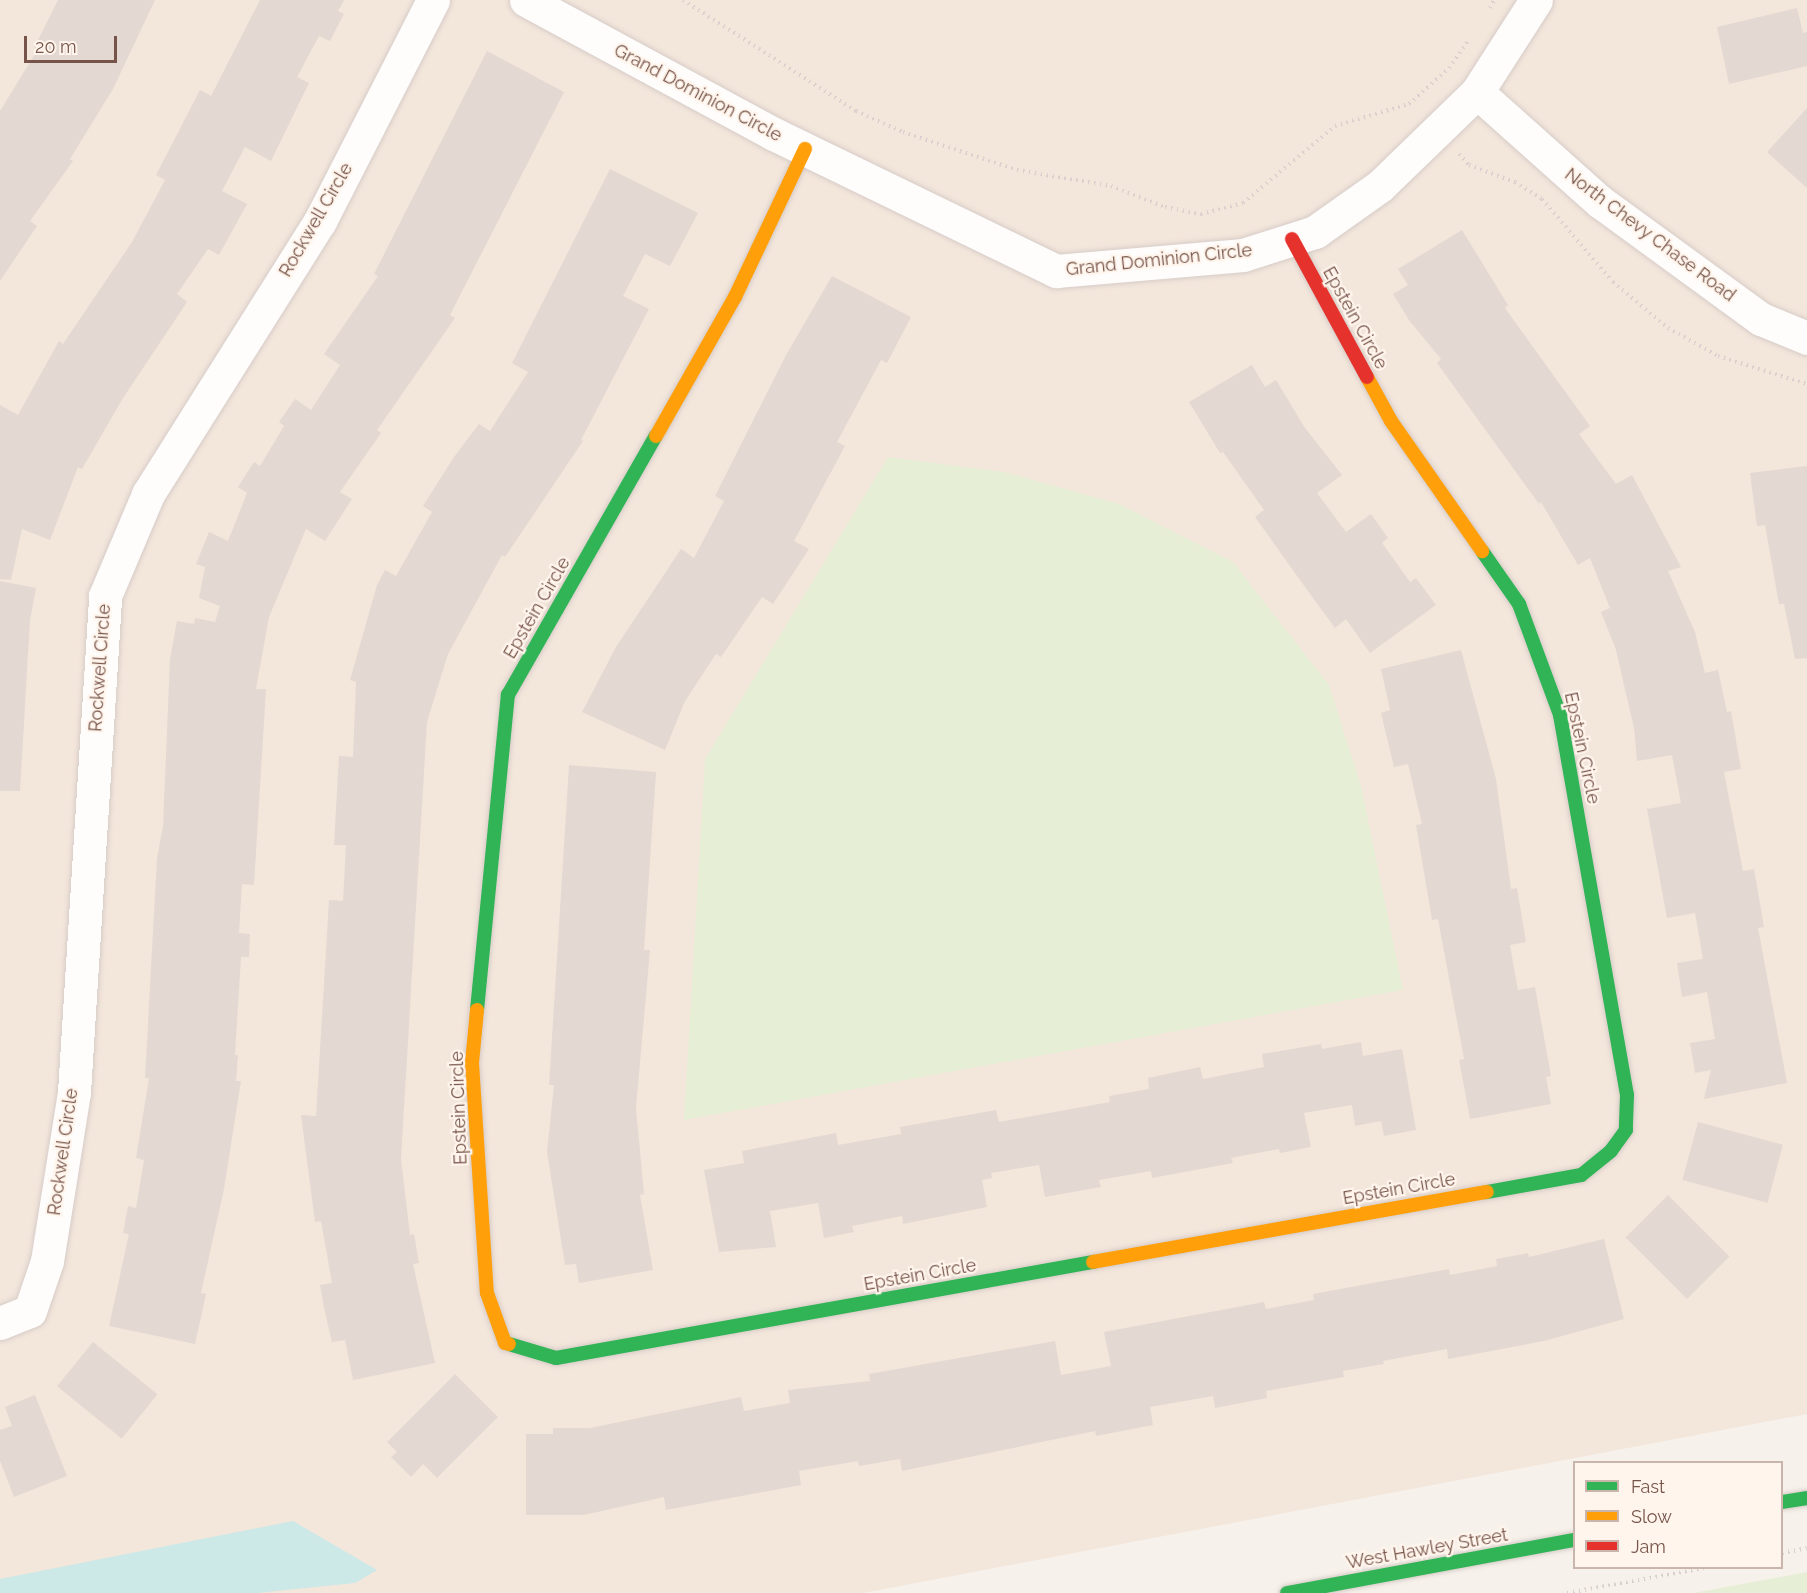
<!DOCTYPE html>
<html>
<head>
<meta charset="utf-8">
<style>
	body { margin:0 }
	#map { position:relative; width:1807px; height:1593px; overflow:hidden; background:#f7f1eb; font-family:Raleway,sans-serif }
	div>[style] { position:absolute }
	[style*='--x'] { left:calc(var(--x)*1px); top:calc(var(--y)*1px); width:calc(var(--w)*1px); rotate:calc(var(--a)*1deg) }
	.residential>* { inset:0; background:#f3e6db }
	.green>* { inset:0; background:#e6eed5 }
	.water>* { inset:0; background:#cce9e8 }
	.building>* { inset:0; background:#e4d8d2; transform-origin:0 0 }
	.path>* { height:4px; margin-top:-2px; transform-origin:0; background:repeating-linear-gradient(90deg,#dad0cd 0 1.5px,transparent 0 6px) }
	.roads { filter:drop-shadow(0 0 2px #d6ccc8) drop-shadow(0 0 2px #d6ccc8) }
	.street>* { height:33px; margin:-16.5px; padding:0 16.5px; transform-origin:16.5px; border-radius:16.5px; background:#fefdfc }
	.fast>* { height:14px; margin:-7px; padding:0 7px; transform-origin:7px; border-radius:7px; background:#30b455 }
	.slow>* { height:14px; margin:-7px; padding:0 7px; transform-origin:7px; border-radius:7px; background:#ff9f0a }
	.jam>* { height:14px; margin:-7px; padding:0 7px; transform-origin:7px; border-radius:7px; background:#e5322d }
	span { translate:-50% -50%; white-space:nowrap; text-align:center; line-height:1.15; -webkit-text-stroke:4.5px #fff5ec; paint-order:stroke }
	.street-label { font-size:18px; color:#775449 }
	.legend { position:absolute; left:1573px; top:1461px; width:210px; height:108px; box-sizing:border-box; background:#fff5ec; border:2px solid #c9b5ab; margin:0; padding:8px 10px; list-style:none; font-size:18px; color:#775449 }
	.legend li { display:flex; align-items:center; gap:12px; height:30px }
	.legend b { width:30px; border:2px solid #c9b5ab }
	.scale { position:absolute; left:24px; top:36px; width:93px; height:27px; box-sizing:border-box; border:3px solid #775449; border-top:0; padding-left:8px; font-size:18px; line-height:21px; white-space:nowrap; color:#775449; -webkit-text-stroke:4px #fff5ec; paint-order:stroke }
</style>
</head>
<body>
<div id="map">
	<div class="residential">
		<i style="clip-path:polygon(0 0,1807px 0,1807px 1414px,863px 1593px,0 1593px)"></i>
	</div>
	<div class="green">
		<i style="clip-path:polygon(888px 457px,1004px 472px,1119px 504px,1233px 562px,1329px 685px,1361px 786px,1403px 990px,684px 1120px,705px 759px)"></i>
		<i style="clip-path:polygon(1807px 1572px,1807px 1593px,1694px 1593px)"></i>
	</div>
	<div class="water">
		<i style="clip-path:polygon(293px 1521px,377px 1570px,355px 1583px,257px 1593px,0 1593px,0 1579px)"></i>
	</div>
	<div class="building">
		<i style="clip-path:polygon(58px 0,155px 0,113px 89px,70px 159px,73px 161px,30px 221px,37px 226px,0 281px,0 111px,38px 49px,34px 48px)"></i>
		<i style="clip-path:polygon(260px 0,344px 0,338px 11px,344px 14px,330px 41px,319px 36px,297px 77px,309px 83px,271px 161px,245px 147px,222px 191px,247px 204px,219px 255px,208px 249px,177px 294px,187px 302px,123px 398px,82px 469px,78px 467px,50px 540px,22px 529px,11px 580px,0 579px,0 405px,18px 415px,59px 341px,63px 344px,132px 242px,165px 180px,156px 175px,200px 90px,211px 96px)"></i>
		<i style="clip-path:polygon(1797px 8px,1803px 33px,1807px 32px,1807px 66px,1729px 84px,1717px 27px)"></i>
		<i style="clip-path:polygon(487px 51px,564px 92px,450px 315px,455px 318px,377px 430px,381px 433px,340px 492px,352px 499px,325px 541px,306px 529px,269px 617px,256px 689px,266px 689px,254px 885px,242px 884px,239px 933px,250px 934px,249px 957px,241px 957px,235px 1055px,238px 1055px,236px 1081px,241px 1081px,224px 1189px,201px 1293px,206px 1294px,195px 1344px,109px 1326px,129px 1234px,123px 1233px,128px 1206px,136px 1208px,144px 1160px,136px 1158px,149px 1078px,145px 1078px,157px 858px,163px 826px,170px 659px,177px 621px,194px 624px,195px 618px,215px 622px,220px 606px,199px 598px,205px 567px,196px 564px,209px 532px,228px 541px,247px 493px,238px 487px,254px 462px,260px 466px,284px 426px,279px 422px,295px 399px,311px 410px,340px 365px,324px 354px,378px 276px,374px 274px)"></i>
		<i style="clip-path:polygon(1807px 108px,1807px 188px,1767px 152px)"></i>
		<i style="clip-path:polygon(610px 169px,698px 213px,670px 266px,645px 254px,623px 296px,649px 309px,581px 440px,583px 441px,505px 557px,502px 555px,448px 654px,427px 722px,401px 1159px,410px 1235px,414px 1234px,419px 1263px,413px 1264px,435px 1363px,353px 1380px,345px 1340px,332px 1342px,324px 1308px,320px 1285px,332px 1283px,321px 1221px,315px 1222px,301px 1115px,316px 1116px,329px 900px,343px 901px,346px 845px,334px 845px,339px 756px,353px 757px,356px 682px,350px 680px,377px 585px,385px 570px,396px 576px,432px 512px,423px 506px,454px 457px,479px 424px,490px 431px,528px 372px,512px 363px)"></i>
		<i style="clip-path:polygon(1462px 230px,1508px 305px,1505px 308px,1590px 426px,1579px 434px,1616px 484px,1632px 475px,1681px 567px,1668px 571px,1695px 632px,1705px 673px,1718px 670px,1727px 712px,1731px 711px,1741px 769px,1724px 772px,1743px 871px,1754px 869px,1764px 927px,1758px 928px,1787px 1083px,1704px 1099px,1711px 1070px,1695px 1073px,1690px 1043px,1715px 1039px,1707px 992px,1682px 997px,1677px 963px,1703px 959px,1695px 913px,1667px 918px,1647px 809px,1681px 803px,1672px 755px,1637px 761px,1634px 728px,1616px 650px,1601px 612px,1610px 608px,1590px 558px,1578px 565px,1541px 502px,1539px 504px,1437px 363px,1441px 359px,1409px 320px,1393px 294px,1408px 285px,1398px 269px)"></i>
		<i style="clip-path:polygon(832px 276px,911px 317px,887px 363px,881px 360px,837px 442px,845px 446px,794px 541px,809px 549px,773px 604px,762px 597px,721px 657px,716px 654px,685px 701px,665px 750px,582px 712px,616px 647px,681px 549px,694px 558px,724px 501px,715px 496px,785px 357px)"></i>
		<i style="clip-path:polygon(1252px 365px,1265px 387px,1276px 380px,1305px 428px,1342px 475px,1317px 493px,1346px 532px,1371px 514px,1388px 538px,1382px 543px,1410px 582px,1416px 578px,1436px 605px,1370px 653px,1346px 619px,1335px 628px,1310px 594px,1255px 517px,1264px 510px,1223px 452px,1220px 453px,1189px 402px)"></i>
		<i style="clip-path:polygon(1807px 466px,1807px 658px,1795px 659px,1784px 604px,1779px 604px,1765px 525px,1757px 526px,1750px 473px)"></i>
		<i style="clip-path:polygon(0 581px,36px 588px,30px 620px,20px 791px,0 791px)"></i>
		<i style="clip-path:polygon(1461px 650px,1496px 779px,1511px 889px,1517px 888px,1526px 942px,1510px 945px,1518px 990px,1535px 987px,1551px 1076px,1546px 1077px,1551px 1104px,1470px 1119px,1459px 1060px,1464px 1059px,1438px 919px,1432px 920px,1416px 825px,1422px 824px,1408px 764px,1394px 767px,1381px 713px,1390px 710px,1381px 669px)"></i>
		<i style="clip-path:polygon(569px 765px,656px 772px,644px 950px,650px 950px,636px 1108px,644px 1194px,640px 1195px,653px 1270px,579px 1283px,576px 1264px,565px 1265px,547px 1152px,554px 1085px,549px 1085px)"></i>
		<i style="clip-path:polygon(1361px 1042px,1363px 1056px,1402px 1049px,1416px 1130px,1384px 1136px,1381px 1121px,1355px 1126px,1352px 1105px,1304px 1113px,1311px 1147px,1280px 1153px,1279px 1149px,1231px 1158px,1233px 1163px,1152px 1178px,1151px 1171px,1099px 1180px,1101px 1187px,1045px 1197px,1039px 1165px,991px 1173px,992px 1178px,982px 1180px,987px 1207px,903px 1224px,902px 1216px,852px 1226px,854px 1232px,824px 1238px,818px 1203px,770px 1211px,776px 1247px,719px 1252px,704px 1170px,744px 1163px,742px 1151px,836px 1133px,838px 1145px,901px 1134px,900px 1127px,996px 1110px,999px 1122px,1110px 1102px,1109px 1096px,1149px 1089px,1148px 1078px,1200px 1067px,1203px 1079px,1264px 1067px,1262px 1054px,1321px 1044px,1322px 1049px)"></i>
		<i style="left:1698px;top:1122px;width:88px;height:60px;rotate:15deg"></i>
		<i style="left:1668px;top:1195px;width:87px;height:60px;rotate:45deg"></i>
		<i style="clip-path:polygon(1604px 1239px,1624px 1319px,1544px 1341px,1448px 1359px,1447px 1349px,1383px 1361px,1384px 1364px,1343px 1371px,1344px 1377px,1266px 1391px,1267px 1398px,1215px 1408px,1213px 1396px,1150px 1407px,1153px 1425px,1096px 1436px,1095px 1431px,902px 1471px,900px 1459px,859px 1466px,858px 1461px,799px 1471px,801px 1485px,666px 1510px,664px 1497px,584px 1515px,526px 1515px,526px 1434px,553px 1434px,553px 1428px,590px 1428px,741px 1397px,744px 1411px,790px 1403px,788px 1390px,870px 1381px,869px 1374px,1055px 1341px,1061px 1375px,1111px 1366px,1104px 1332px,1264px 1302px,1266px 1309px,1314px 1300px,1313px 1294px,1449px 1269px,1450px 1275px,1497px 1266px,1496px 1259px,1528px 1253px,1529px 1257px)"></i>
		<i style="left:93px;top:1342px;width:83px;height:57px;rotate:39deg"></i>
		<i style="clip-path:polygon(455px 1374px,498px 1417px,437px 1478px,423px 1464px,411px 1477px,391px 1457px,397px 1452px,387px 1442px)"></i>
		<i style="clip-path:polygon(35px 1395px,67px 1476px,14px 1497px,0 1461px,0 1430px,12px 1426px,5px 1407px)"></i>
	</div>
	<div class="path">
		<i style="--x:683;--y:0;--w:206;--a:32.7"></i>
		<i style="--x:856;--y:111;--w:51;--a:24.1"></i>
		<i style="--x:903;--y:132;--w:120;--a:18.4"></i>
		<i style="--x:1017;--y:170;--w:95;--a:9.7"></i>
		<i style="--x:1111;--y:186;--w:58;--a:21.3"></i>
		<i style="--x:1165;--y:207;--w:37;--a:11"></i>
		<i style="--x:1201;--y:214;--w:43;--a:-14.7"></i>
		<i style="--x:1243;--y:203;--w:120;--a:-39.9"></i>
		<i style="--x:1335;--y:126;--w:77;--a:-16.6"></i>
		<i style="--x:1409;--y:104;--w:54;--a:-42"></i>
		<i style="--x:1449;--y:68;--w:35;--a:-55"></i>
		<i style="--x:1490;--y:8;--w:9;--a:-63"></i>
		<i style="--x:1459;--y:154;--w:15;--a:48"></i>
		<i style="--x:1469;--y:165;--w:49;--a:20.3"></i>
		<i style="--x:1515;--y:182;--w:32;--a:32"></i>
		<i style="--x:1542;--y:199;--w:109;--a:49.5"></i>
		<i style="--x:1613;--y:282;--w:72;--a:39.9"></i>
		<i style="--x:1668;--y:328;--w:57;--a:29.2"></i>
		<i style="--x:1718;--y:356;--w:93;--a:17.5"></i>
		<i style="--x:1782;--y:1553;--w:25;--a:-11"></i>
		<i style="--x:1567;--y:1593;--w:139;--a:-10.3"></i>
	</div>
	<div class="roads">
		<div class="street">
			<i style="--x:526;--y:0;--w:282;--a:28.4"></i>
			<i style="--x:774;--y:134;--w:314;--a:25.9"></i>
			<i style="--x:1056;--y:271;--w:188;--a:-4.9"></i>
			<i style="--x:1243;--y:255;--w:76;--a:-17.7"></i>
			<i style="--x:1315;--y:232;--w:80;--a:-35.3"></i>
			<i style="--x:1380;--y:186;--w:135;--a:-44.1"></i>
			<i style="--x:1477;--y:92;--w:109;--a:-57.3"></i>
			<i style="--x:1477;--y:92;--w:164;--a:41.8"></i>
			<i style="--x:1599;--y:201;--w:200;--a:36.1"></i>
			<i style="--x:1761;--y:319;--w:50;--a:22.4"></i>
			<i style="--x:0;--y:1323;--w:32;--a:-22"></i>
			<i style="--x:30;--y:1311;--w:53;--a:-71.2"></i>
			<i style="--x:47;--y:1261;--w:171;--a:-80.9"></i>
			<i style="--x:74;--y:1092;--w:497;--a:-86.4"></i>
			<i style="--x:105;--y:596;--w:111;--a:-67.1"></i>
			<i style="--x:148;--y:494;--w:323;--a:-57.8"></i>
			<i style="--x:320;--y:221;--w:248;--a:-62.9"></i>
		</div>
		<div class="fast">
			<i style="--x:1482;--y:551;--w:65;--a:55.1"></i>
			<i style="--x:1519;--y:604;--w:118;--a:69.7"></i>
			<i style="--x:1560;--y:715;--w:386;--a:80"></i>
			<i style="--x:1627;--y:1095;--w:35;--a:92"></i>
			<i style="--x:1626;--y:1130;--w:26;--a:126"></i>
			<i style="--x:1611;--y:1151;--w:38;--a:141"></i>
			<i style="--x:1581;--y:1175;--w:96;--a:169.7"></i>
			<i style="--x:477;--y:1010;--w:317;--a:-84.4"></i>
			<i style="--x:508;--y:695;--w:298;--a:-60.3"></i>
			<i style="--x:509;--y:1344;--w:49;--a:16.6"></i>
			<i style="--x:556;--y:1358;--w:546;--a:-10.14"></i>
			<i style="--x:1782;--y:1502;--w:25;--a:-9"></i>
			<i style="--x:1287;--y:1593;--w:292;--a:-10.5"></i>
		</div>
		<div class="slow">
			<i style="--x:1367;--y:377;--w:50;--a:61.4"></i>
			<i style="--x:1391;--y:421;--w:159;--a:55"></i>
			<i style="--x:656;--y:436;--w:160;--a:-60.4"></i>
			<i style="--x:735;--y:297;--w:164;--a:-64.7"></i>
			<i style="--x:477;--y:1010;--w:53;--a:95.4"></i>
			<i style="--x:472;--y:1063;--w:230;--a:86.3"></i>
			<i style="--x:487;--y:1293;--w:53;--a:70.2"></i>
			<i style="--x:505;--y:1343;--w:4;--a:14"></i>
			<i style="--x:1093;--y:1262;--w:400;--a:-10.1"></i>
		</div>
		<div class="jam">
			<i style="--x:1292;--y:239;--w:157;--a:61.5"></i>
		</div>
	</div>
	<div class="street-label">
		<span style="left:698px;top:93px;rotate:28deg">Grand Dominion Circle</span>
		<span style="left:316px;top:220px;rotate:-60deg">Rockwell Circle</span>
		<span style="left:1650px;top:235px;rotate:37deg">North Chevy Chase Road</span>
		<span style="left:1159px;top:260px;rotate:-6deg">Grand Dominion Circle</span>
		<span style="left:1355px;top:318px;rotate:61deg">Epstein Circle</span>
		<span style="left:537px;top:608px;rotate:-60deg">Epstein Circle</span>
		<span style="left:100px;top:668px;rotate:-86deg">Rockwell Circle</span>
		<span style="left:1582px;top:748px;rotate:78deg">Epstein Circle</span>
		<span style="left:459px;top:1108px;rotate:-92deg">Epstein Circle</span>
		<span style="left:63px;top:1152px;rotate:-82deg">Rockwell Circle</span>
		<span style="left:1399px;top:1189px;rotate:-10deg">Epstein Circle</span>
		<span style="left:920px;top:1275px;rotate:-10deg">Epstein Circle</span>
		<span style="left:1427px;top:1549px;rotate:-10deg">West Hawley Street</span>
	</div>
	<ul class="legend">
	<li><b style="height:8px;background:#30b455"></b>Fast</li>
	<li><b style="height:8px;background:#ff9f0a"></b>Slow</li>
	<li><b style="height:8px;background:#e5322d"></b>Jam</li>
	</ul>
	<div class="scale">20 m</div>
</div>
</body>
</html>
